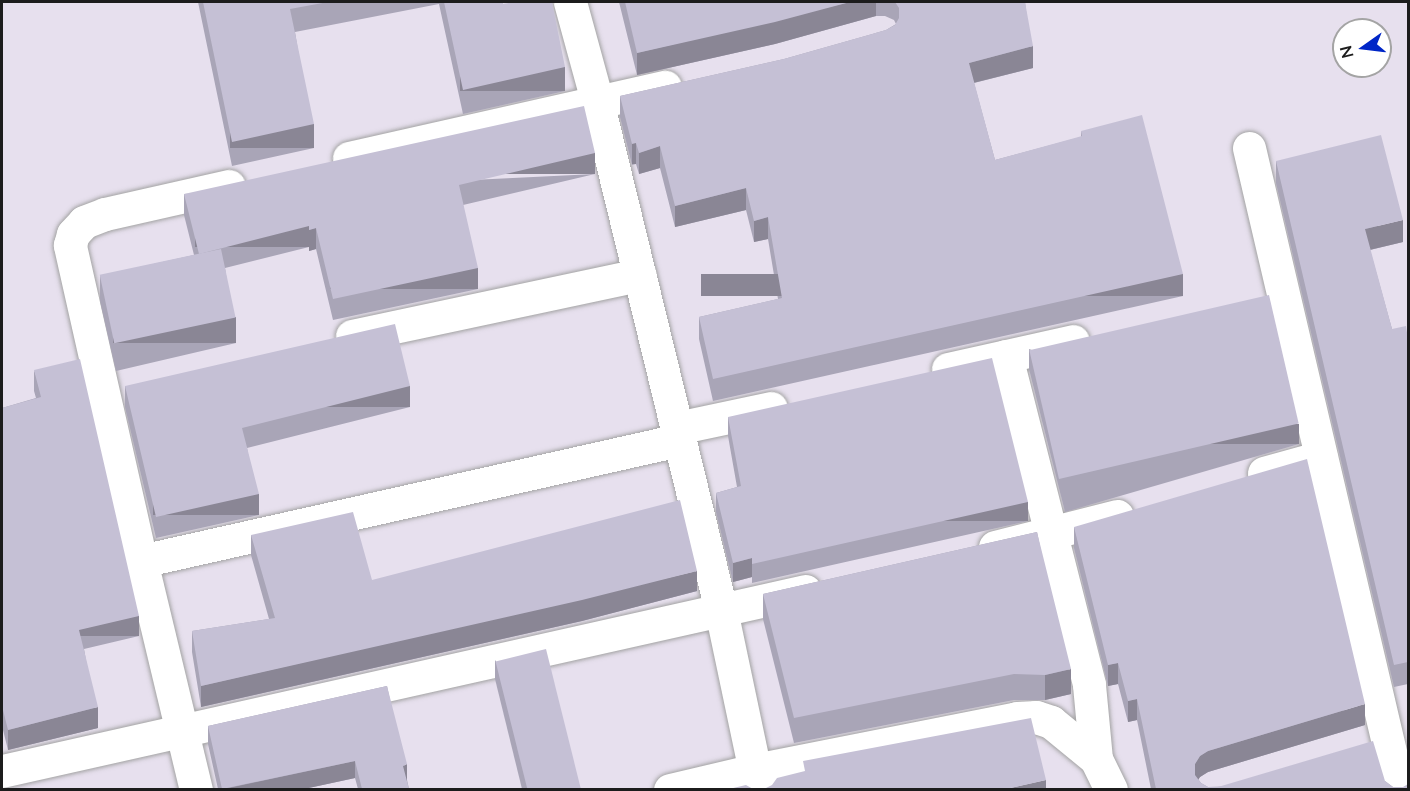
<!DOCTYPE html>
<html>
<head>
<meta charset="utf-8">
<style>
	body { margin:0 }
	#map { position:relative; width:1410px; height:791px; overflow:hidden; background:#e7e0ee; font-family:Lato,sans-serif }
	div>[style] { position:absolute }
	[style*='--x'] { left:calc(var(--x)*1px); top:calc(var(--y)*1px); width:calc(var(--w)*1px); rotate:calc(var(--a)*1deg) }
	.roads { filter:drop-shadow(0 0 2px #a3a3a3) drop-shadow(0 0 2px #a3a3a3) }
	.minor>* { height:33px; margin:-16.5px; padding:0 16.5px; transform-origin:16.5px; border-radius:16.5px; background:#fff }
	.wall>* { inset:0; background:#a9a5b7 }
	.shaded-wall>* { inset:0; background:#8a8695; transform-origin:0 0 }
	.building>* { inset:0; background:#c5c0d5; transform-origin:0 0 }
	span { translate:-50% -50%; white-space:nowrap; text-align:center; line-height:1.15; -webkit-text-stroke:4.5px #fff; paint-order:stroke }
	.frame { position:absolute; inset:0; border:3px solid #1c1c1c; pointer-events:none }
	.north { position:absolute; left:1332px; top:18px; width:60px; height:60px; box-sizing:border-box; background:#fff; border:2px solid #a4a4a4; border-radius:50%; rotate:256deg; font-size:16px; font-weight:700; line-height:24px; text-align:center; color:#1c1c1c }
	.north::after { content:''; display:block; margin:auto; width:21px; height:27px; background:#0026c7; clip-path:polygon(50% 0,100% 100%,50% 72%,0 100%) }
</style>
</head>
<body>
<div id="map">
	<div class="roads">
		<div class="minor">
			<i style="--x:570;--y:2;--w:103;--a:74.7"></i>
			<i style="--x:597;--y:101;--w:524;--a:76.31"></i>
			<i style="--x:721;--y:610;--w:184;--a:78.1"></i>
			<i style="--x:1249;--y:148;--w:659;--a:76.85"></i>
			<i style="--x:349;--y:158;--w:324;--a:-12.7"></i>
			<i style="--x:352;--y:336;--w:294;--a:-12"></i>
			<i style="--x:1006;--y:356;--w:339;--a:75.8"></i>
			<i style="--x:1089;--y:685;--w:74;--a:84.6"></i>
			<i style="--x:948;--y:369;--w:128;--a:-12.6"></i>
			<i style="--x:677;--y:428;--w:96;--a:-12"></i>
			<i style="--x:1264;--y:473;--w:59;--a:-15.7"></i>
			<i style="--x:995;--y:547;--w:126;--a:-14.3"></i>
			<i style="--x:141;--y:561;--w:551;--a:-12.68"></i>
			<i style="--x:2;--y:771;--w:823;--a:-12.63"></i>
			<i style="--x:196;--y:790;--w:236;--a:-103.5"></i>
			<i style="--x:141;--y:561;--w:324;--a:-102.7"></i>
			<i style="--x:70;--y:245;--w:11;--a:-75"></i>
			<i style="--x:73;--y:234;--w:16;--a:-47"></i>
			<i style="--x:84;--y:222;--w:22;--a:-21"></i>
			<i style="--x:105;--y:214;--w:127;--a:-12.7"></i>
			<i style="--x:670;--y:790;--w:87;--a:-13.2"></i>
			<i style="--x:755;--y:770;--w:267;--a:-11.2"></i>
			<i style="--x:1017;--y:718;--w:19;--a:-3"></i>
			<i style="--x:1036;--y:717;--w:16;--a:18"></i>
			<i style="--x:1051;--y:722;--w:58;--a:39.4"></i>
			<i style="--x:1096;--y:759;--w:34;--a:64"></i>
		</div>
	</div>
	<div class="wall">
		<i style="clip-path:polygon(198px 2px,503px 2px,503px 4px,565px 91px,463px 114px,439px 4px,295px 32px,314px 148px,232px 166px)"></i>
		<i style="clip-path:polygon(619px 2px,1025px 2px,1033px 68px,974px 83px,995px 160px,1081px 137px,1081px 131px,1183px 296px,713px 401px,699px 339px,699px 317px,778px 299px,768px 239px,754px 242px,746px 210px,675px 227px,660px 168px,639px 174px,636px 164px,632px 165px,620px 117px,620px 96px,784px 59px,886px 30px,896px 24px,894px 20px,885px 16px,876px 16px,775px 44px,637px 75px)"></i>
		<i style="clip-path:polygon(1276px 161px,1403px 242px,1370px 250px,1392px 329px,1408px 339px,1408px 684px,1394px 687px,1276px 183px)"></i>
		<i style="clip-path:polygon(595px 174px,463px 205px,478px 289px,333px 320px,316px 249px,309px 251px,309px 247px,225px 268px,236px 343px,116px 371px,100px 301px,100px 276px,194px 255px,184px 215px,184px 194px)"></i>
		<i style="clip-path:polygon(1029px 349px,1299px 444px,1065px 512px,1029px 369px)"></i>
		<i style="clip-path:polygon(34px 370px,139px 636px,84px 649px,98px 728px,8px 750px,2px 726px,2px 408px,36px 398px,34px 391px)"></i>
		<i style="clip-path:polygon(125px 386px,410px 407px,247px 448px,259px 515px,156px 538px,125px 407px)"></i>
		<i style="clip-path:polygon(728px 417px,1028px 521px,752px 583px,752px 577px,733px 582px,716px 512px,716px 493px,737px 487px,728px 436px)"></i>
		<i style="clip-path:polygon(1074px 527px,1365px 725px,1208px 772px,1200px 777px,1198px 779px,1201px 783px,1208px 787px,1385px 781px,1393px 787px,1408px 789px,1151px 789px,1137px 720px,1128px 722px,1118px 684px,1108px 686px,1074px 548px)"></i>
		<i style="clip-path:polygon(1037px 532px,1071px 694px,1045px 700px,1014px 700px,794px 743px,763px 619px,763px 594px)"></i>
		<i style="clip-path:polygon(251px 535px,372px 580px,697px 591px,582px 621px,201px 707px,192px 652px,192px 631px,269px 619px,251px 555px)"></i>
		<i style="clip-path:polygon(495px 660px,581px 789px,522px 789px,495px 679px)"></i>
		<i style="clip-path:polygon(387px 686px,409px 789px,358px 789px,355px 778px,304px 789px,218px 789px,208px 744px,208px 726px)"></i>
	</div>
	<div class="shaded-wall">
		<i style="clip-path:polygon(850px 2px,876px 2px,876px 16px,775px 44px,637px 75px,637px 53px)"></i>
		<i style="clip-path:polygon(1033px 46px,1033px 68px,969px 84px,969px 63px)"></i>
		<i style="left:565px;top:67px;width:24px;height:105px;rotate:90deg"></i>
		<i style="left:314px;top:124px;width:24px;height:84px;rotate:90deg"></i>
		<i style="left:636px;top:143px;width:21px;height:4px;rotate:90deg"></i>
		<i style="clip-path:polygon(660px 146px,660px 168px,639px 174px,639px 153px)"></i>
		<i style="left:595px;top:153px;width:21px;height:140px;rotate:90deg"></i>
		<i style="clip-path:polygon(746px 188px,746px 210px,675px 227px,675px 206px)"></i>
		<i style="clip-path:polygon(768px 217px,768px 239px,754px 242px,754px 221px)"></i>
		<i style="clip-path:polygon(1403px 220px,1403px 242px,1365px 251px,1365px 229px)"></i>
		<i style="left:309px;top:226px;width:21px;height:114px;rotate:90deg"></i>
		<i style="clip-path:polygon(316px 228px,316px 249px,309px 251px,309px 230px)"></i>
		<i style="left:478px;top:268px;width:21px;height:148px;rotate:90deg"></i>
		<i style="left:1183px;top:274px;width:22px;height:482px;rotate:90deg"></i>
		<i style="left:236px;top:317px;width:26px;height:123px;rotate:90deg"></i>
		<i style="left:410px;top:386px;width:21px;height:173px;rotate:90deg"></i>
		<i style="left:1299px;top:424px;width:20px;height:244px;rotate:90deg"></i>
		<i style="left:259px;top:494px;width:21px;height:106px;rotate:90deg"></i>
		<i style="left:1028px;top:502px;width:19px;height:283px;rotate:90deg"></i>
		<i style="clip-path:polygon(752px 558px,752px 577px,733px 582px,733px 563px)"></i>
		<i style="clip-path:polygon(697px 571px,697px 591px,582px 621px,201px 707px,201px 686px)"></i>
		<i style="left:139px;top:616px;width:20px;height:62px;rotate:90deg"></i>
		<i style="clip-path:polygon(1118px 663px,1118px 684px,1108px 686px,1108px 665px)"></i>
		<i style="clip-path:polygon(1071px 669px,1071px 694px,1045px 700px,1045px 675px)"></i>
		<i style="clip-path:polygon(1137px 699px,1137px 720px,1128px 722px,1128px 701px)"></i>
		<i style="clip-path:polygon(1365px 704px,1365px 725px,1208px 772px,1200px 777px,1195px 785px,1195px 764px,1200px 756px,1208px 751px)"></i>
		<i style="clip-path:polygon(98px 707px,98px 728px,8px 750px,8px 730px)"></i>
		<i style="clip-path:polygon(355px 761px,355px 778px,304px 789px,224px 789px)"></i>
		<i style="clip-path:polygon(407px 764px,407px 782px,403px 783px,403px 766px)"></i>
		<i style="clip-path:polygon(1046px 780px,1046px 789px,1006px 789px)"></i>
	</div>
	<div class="building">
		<i style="clip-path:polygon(203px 2px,328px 2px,290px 9px,314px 124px,232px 142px)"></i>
		<i style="clip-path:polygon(444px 2px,503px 2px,503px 4px,514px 2px,552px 2px,565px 67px,463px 90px)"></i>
		<i style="clip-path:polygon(625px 2px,850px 2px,775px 22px,637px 53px)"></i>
		<i style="clip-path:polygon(895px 2px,1025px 2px,1033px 46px,969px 63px,995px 160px,1082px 136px,1081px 131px,1142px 115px,1183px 274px,713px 379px,699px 317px,782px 298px,768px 217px,754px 221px,746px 188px,675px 206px,660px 146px,639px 153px,636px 143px,632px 144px,620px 96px,784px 59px,886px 30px,895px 25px,899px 18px,899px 8px)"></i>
		<i style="clip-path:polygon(584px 106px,595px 153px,459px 185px,478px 268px,333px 299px,316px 228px,309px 230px,309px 226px,199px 254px,184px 194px)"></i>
		<i style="clip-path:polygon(1381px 135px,1403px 220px,1365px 229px,1392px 329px,1406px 326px,1408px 339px,1408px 662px,1394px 665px,1276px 161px)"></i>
		<i style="left:221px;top:249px;width:70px;height:124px;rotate:78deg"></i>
		<i style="left:1269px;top:295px;width:132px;height:246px;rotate:77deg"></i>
		<i style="clip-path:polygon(395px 324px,410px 386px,242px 428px,259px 494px,156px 517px,125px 386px)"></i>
		<i style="clip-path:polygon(992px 358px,1028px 502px,752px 564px,752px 558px,733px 563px,716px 493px,741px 486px,728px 417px)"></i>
		<i style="clip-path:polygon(80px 359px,139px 616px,79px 630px,98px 707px,8px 730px,2px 706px,2px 408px,41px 397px,34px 370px)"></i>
		<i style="clip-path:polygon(1307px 459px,1365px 704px,1208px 751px,1200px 756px,1195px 764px,1195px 775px,1201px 783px,1208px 787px,1218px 787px,1373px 741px,1385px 781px,1393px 787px,1403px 787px,1408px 784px,1408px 789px,1156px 789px,1137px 699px,1128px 701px,1118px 663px,1108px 665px,1074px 527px)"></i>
		<i style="clip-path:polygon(680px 500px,697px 571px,582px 600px,201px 686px,192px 631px,275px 618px,251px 535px,353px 512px,372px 580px)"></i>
		<i style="clip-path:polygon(1037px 532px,1071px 669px,1045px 675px,1014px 674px,794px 718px,763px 594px)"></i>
		<i style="left:546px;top:649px;width:144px;height:52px;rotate:76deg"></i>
		<i style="clip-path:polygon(387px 686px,407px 764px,403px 766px,409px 789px,362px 789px,355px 761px,222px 789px,208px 726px)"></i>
		<i style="clip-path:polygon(1031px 718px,1046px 780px,1006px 789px,764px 789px,772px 785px,777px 778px,805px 771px,803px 761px)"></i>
		<i style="clip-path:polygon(746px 785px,753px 789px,729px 789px)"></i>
	</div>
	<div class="frame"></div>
	<div class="north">N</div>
</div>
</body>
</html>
